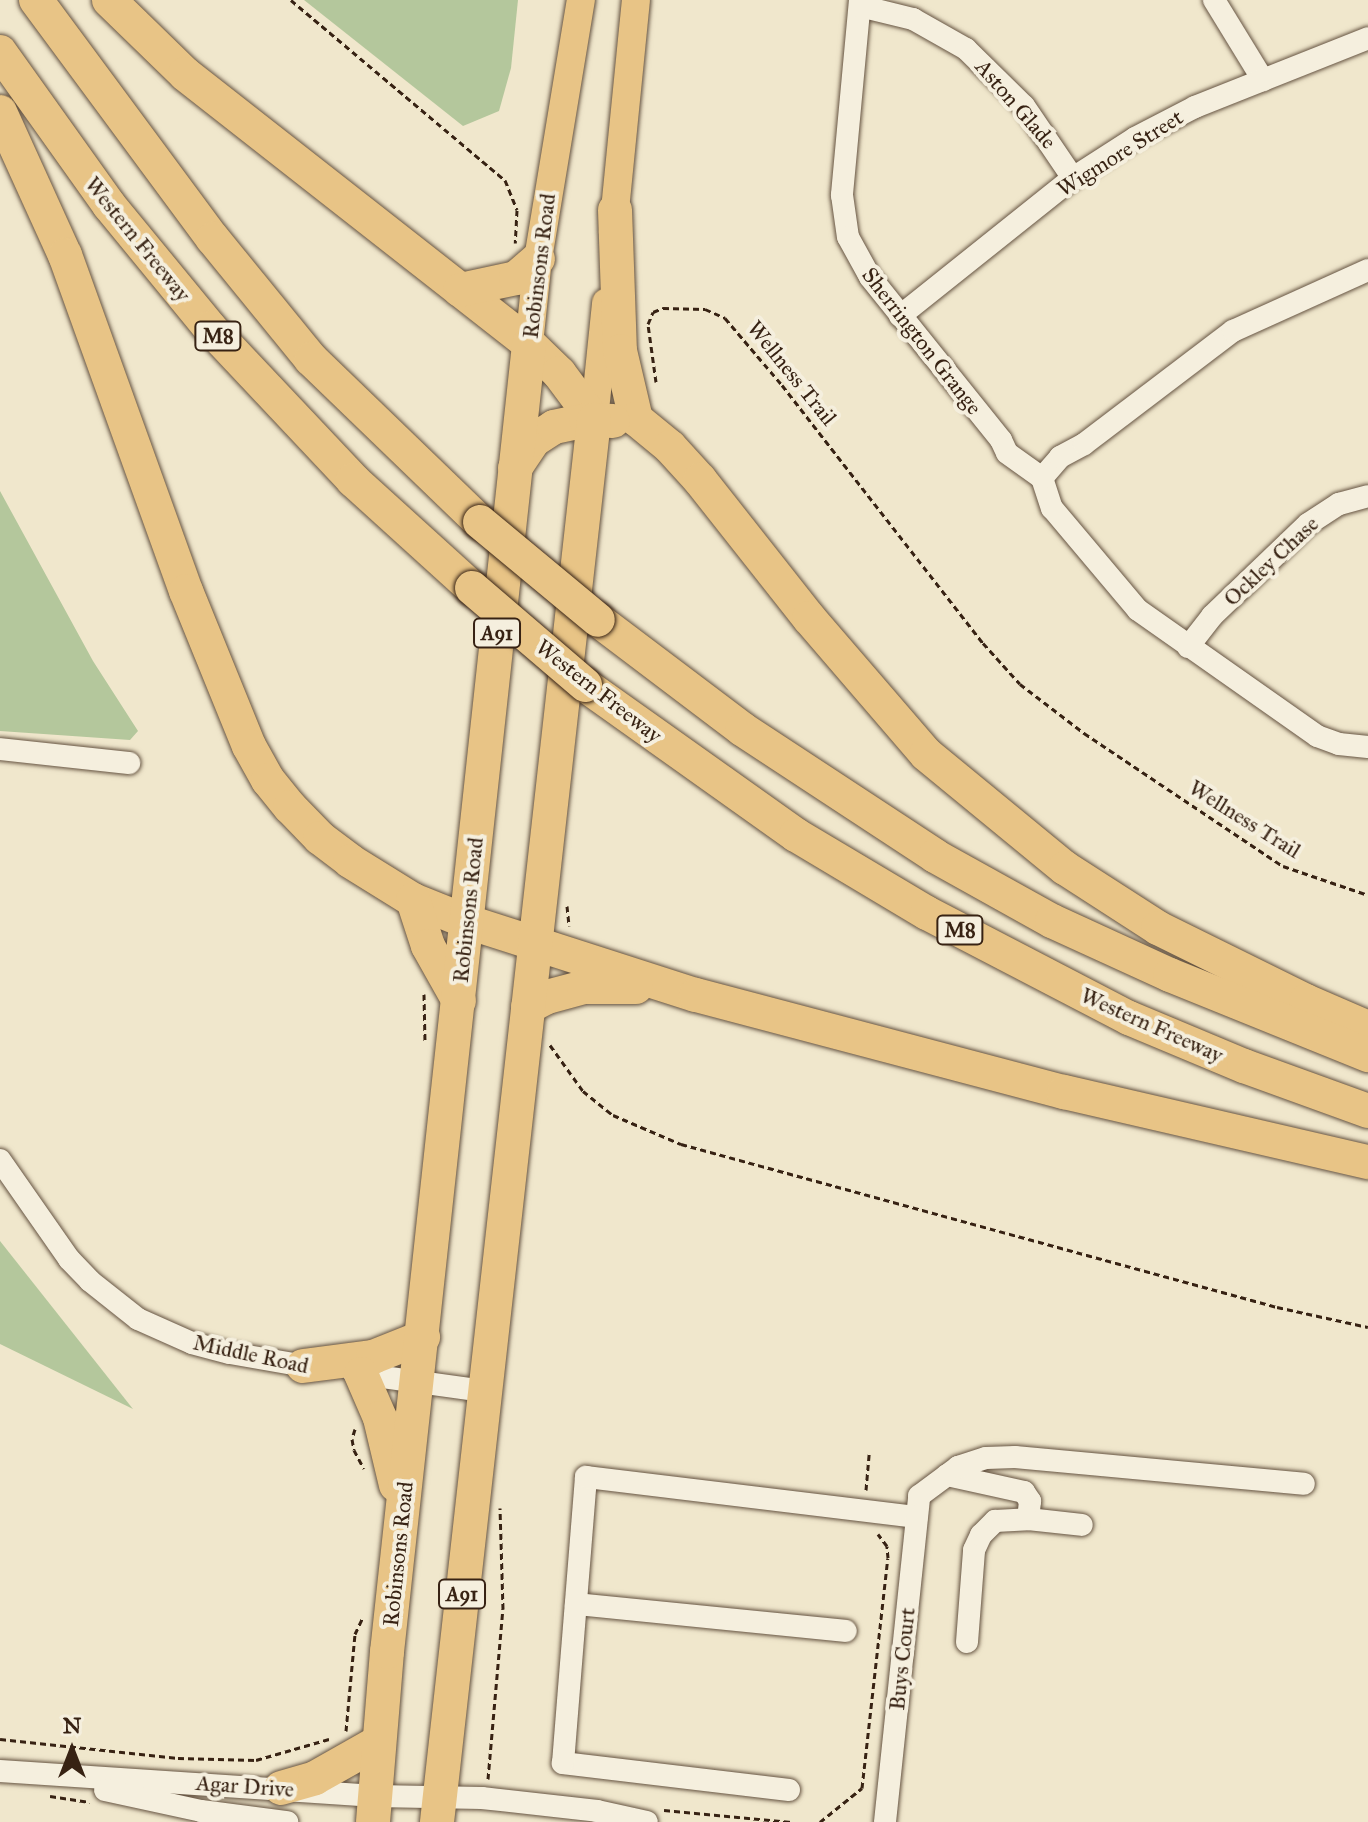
<!DOCTYPE html>
<html>
<head>
<meta charset="utf-8">
<style>
	body { margin:0 }
	#map { position:relative; width:1368px; height:1822px; overflow:hidden; background:#f0e7cc; font-family:"IM FELL Great Primer",serif }
	div>[style] { position:absolute }
	[style*='--x'] { left:calc(var(--x)*1px); top:calc(var(--y)*1px); width:calc(var(--w)*1px); rotate:calc(var(--a)*1deg) }
	.green>* { inset:0; background:#b4c79c }
	.path>* { height:3px; margin-top:-1.5px; transform-origin:0; background:repeating-linear-gradient(90deg,#372213 0 6px,transparent 0 10px) }
	.roads { filter:drop-shadow(0 0 2px #655341) drop-shadow(0 0 2px #655341) }
	.minor>* { height:22px; margin:-11px; padding:0 11px; transform-origin:11px; border-radius:11px; background:#f5efde }
	.major>* { height:28px; margin:-14px; padding:0 14px; transform-origin:14px; border-radius:14px; background:#e8c486 }
	.highway>* { height:34px; margin:-17px; padding:0 17px; transform-origin:17px; border-radius:17px; background:#e8c486 }
	.bridges { filter:drop-shadow(0 0 2px #372213) drop-shadow(0 0 2px #372213) }
	.highway-bridge>* { height:34px; margin:-17px; padding:0 17px; transform-origin:17px; border-radius:17px; background:#e8c486 }
	span { translate:-50% -50%; white-space:nowrap; text-align:center; line-height:1.15; -webkit-text-stroke:8px #f5efde; paint-order:stroke }
	.shield-label span { padding:2px 6px; background:#f5efde; border:2px solid; border-radius:6px; -webkit-text-stroke-width:0 }
	.shield-label { font-size:20px; color:#372213; font-weight:700 }
	.street-label { font-size:22px; color:#372213 }
	.north { position:absolute; left:32px; top:1710px; width:80px; height:80px; -webkit-text-stroke:6px #f5efde; paint-order:stroke; rotate:0deg; font-size:22px; font-weight:700; line-height:32px; text-align:center; color:#372213 }
	.north::after { content:''; display:block; margin:auto; width:28px; height:36px; background:#372213; clip-path:polygon(50% 0,100% 100%,50% 72%,0 100%) }
</style>
</head>
<body>
<div id="map">
	<div class="green">
		<i style="clip-path:polygon(304px 0,518px 0,511px 68px,499px 111px,463px 126px)"></i>
		<i style="clip-path:polygon(0 491px,93px 661px,138px 731px,130px 740px,0 731px)"></i>
		<i style="clip-path:polygon(0 1241px,133px 1409px,0 1344px)"></i>
	</div>
	<div class="path">
		<i style="--x:291;--y:0;--w:280;--a:40.1"></i>
		<i style="--x:505;--y:180;--w:32;--a:68"></i>
		<i style="--x:517;--y:210;--w:33;--a:93"></i>
		<i style="--x:656;--y:382;--w:59;--a:-97.9"></i>
		<i style="--x:648;--y:324;--w:13;--a:-67"></i>
		<i style="--x:653;--y:312;--w:11;--a:-22"></i>
		<i style="--x:663;--y:308;--w:42;--a:1.4"></i>
		<i style="--x:705;--y:309;--w:22;--a:24"></i>
		<i style="--x:725;--y:318;--w:88;--a:49.6"></i>
		<i style="--x:782;--y:385;--w:327;--a:52.1"></i>
		<i style="--x:983;--y:643;--w:55;--a:47.9"></i>
		<i style="--x:1020;--y:684;--w:81;--a:37.4"></i>
		<i style="--x:1084;--y:733;--w:239;--a:33.8"></i>
		<i style="--x:1283;--y:866;--w:90;--a:18.8"></i>
		<i style="--x:567;--y:906;--w:20;--a:84"></i>
		<i style="--x:424;--y:994;--w:48;--a:88.8"></i>
		<i style="--x:550;--y:1045;--w:57;--a:54.3"></i>
		<i style="--x:583;--y:1091;--w:38;--a:39"></i>
		<i style="--x:613;--y:1115;--w:74;--a:23.1"></i>
		<i style="--x:681;--y:1144;--w:618;--a:15.3"></i>
		<i style="--x:1277;--y:1307;--w:93;--a:12.4"></i>
		<i style="--x:355;--y:1429;--w:10;--a:107"></i>
		<i style="--x:352;--y:1439;--w:11;--a:80"></i>
		<i style="--x:354;--y:1450;--w:21;--a:62"></i>
		<i style="--x:866;--y:1490;--w:36;--a:-85"></i>
		<i style="--x:346;--y:1731;--w:97;--a:-84.7"></i>
		<i style="--x:355;--y:1634;--w:19;--a:-65"></i>
		<i style="--x:0;--y:1739;--w:179;--a:6.1"></i>
		<i style="--x:178;--y:1758;--w:78;--a:1.5"></i>
		<i style="--x:256;--y:1760;--w:76;--a:-16"></i>
		<i style="--x:488;--y:1779;--w:171;--a:-85"></i>
		<i style="--x:503;--y:1609;--w:101;--a:-91.7"></i>
		<i style="--x:50;--y:1796;--w:40;--a:8.5"></i>
		<i style="--x:664;--y:1810;--w:128;--a:5.4"></i>
		<i style="--x:820;--y:1822;--w:54;--a:-39"></i>
		<i style="--x:862;--y:1788;--w:231;--a:-83.6"></i>
		<i style="--x:888;--y:1558;--w:12;--a:-95"></i>
		<i style="--x:887;--y:1546;--w:15;--a:-127"></i>
	</div>
	<div class="roads">
		<div class="minor">
			<i style="--x:860;--y:0;--w:196;--a:95.3"></i>
			<i style="--x:842;--y:195;--w:42;--a:81.9"></i>
			<i style="--x:848;--y:237;--w:46;--a:61.2"></i>
			<i style="--x:870;--y:277;--w:209;--a:51.2"></i>
			<i style="--x:1001;--y:440;--w:14;--a:65"></i>
			<i style="--x:1007;--y:453;--w:43;--a:35.5"></i>
			<i style="--x:1042;--y:478;--w:32;--a:72"></i>
			<i style="--x:1052;--y:508;--w:133;--a:49.9"></i>
			<i style="--x:1138;--y:610;--w:219;--a:35.1"></i>
			<i style="--x:1317;--y:736;--w:23;--a:20"></i>
			<i style="--x:1339;--y:744;--w:29;--a:6"></i>
			<i style="--x:1214;--y:0;--w:94;--a:58.5"></i>
			<i style="--x:860;--y:6;--w:55;--a:13.8"></i>
			<i style="--x:913;--y:19;--w:61;--a:29.5"></i>
			<i style="--x:966;--y:49;--w:81;--a:44.5"></i>
			<i style="--x:1024;--y:106;--w:87;--a:55.8"></i>
			<i style="--x:900;--y:316;--w:221;--a:-38.6"></i>
			<i style="--x:1073;--y:178;--w:74;--a:-32.8"></i>
			<i style="--x:1135;--y:138;--w:68;--a:-27.3"></i>
			<i style="--x:1195;--y:107;--w:186;--a:-21.7"></i>
			<i style="--x:1042;--y:478;--w:28;--a:-49"></i>
			<i style="--x:1060;--y:457;--w:27;--a:-28"></i>
			<i style="--x:1084;--y:444;--w:187;--a:-37.2"></i>
			<i style="--x:1233;--y:331;--w:148;--a:-24.3"></i>
			<i style="--x:1188;--y:647;--w:39;--a:-52"></i>
			<i style="--x:1212;--y:616;--w:133;--a:-43.8"></i>
			<i style="--x:1308;--y:524;--w:37;--a:-33"></i>
			<i style="--x:1339;--y:504;--w:30;--a:-15"></i>
			<i style="--x:0;--y:749;--w:130;--a:6.2"></i>
			<i style="--x:0;--y:1160;--w:121;--a:55.1"></i>
			<i style="--x:69;--y:1259;--w:30;--a:46"></i>
			<i style="--x:90;--y:1281;--w:61;--a:38.4"></i>
			<i style="--x:138;--y:1319;--w:59;--a:24"></i>
			<i style="--x:192;--y:1343;--w:39;--a:15"></i>
			<i style="--x:230;--y:1353;--w:87;--a:9.9"></i>
			<i style="--x:354;--y:1373;--w:131;--a:7.9"></i>
			<i style="--x:947;--y:1475;--w:79;--a:12.4"></i>
			<i style="--x:1024;--y:1492;--w:11;--a:56"></i>
			<i style="--x:1030;--y:1501;--w:18;--a:96"></i>
			<i style="--x:1028;--y:1519;--w:54;--a:6.3"></i>
			<i style="--x:576;--y:1604;--w:271;--a:5.7"></i>
			<i style="--x:967;--y:1642;--w:92;--a:-85.6"></i>
			<i style="--x:974;--y:1550;--w:17;--a:-65"></i>
			<i style="--x:981;--y:1535;--w:20;--a:-45"></i>
			<i style="--x:995;--y:1521;--w:33;--a:-3"></i>
			<i style="--x:0;--y:1771;--w:376;--a:3.8"></i>
			<i style="--x:375;--y:1796;--w:107;--a:1.1"></i>
			<i style="--x:482;--y:1798;--w:116;--a:6.4"></i>
			<i style="--x:597;--y:1811;--w:51;--a:12.4"></i>
			<i style="--x:105;--y:1790;--w:98;--a:12.3"></i>
			<i style="--x:201;--y:1811;--w:87;--a:7.3"></i>
			<i style="--x:789;--y:1790;--w:228;--a:-173.2"></i>
			<i style="--x:563;--y:1763;--w:287;--a:-85.4"></i>
			<i style="--x:586;--y:1477;--w:333;--a:6.9"></i>
			<i style="--x:885;--y:1822;--w:328;--a:-84"></i>
			<i style="--x:919;--y:1496;--w:49;--a:-36.6"></i>
			<i style="--x:958;--y:1467;--w:29;--a:-18"></i>
			<i style="--x:986;--y:1458;--w:29;--a:-2"></i>
			<i style="--x:1015;--y:1457;--w:290;--a:5.3"></i>
		</div>
		<div class="major">
			<i style="--x:613;--y:230;--w:231;--a:-84.3"></i>
			<i style="--x:529;--y:344;--w:85;--a:-84"></i>
			<i style="--x:538;--y:259;--w:263;--a:-80.6"></i>
			<i style="--x:594;--y:420;--w:118;--a:-84.1"></i>
		</div>
		<div class="highway">
			<i style="--x:36;--y:0;--w:297;--a:53.5"></i>
			<i style="--x:213;--y:239;--w:155;--a:50.8"></i>
			<i style="--x:311;--y:359;--w:235;--a:44"></i>
			<i style="--x:109;--y:0;--w:106;--a:44.2"></i>
			<i style="--x:185;--y:74;--w:437;--a:38.1"></i>
			<i style="--x:529;--y:344;--w:42;--a:44"></i>
			<i style="--x:559;--y:373;--w:59;--a:53.3"></i>
			<i style="--x:0;--y:52;--w:188;--a:54.5"></i>
			<i style="--x:109;--y:205;--w:159;--a:50.6"></i>
			<i style="--x:210;--y:328;--w:209;--a:46.7"></i>
			<i style="--x:353;--y:480;--w:161;--a:42.2"></i>
			<i style="--x:0;--y:112;--w:157;--a:65.6"></i>
			<i style="--x:65;--y:255;--w:357;--a:70.2"></i>
			<i style="--x:186;--y:591;--w:167;--a:67.9"></i>
			<i style="--x:249;--y:746;--w:39;--a:61"></i>
			<i style="--x:268;--y:780;--w:35;--a:51"></i>
			<i style="--x:290;--y:807;--w:43;--a:45.9"></i>
			<i style="--x:320;--y:838;--w:38;--a:37"></i>
			<i style="--x:350;--y:861;--w:74;--a:31.8"></i>
			<i style="--x:413;--y:900;--w:59;--a:21.8"></i>
			<i style="--x:468;--y:922;--w:239;--a:17.8"></i>
			<i style="--x:696;--y:995;--w:381;--a:14.8"></i>
			<i style="--x:1064;--y:1092;--w:312;--a:13"></i>
			<i style="--x:615;--y:210;--w:141;--a:88"></i>
			<i style="--x:620;--y:351;--w:70;--a:76.8"></i>
			<i style="--x:636;--y:419;--w:44;--a:39.5"></i>
			<i style="--x:670;--y:447;--w:45;--a:47.7"></i>
			<i style="--x:700;--y:480;--w:176;--a:51.7"></i>
			<i style="--x:809;--y:618;--w:179;--a:49.3"></i>
			<i style="--x:926;--y:754;--w:180;--a:39.4"></i>
			<i style="--x:1065;--y:868;--w:111;--a:32.8"></i>
			<i style="--x:1158;--y:928;--w:165;--a:26.3"></i>
			<i style="--x:1306;--y:1001;--w:68;--a:23.5"></i>
			<i style="--x:460;--y:290;--w:57;--a:-12.1"></i>
			<i style="--x:516;--y:278;--w:29;--a:-41"></i>
			<i style="--x:515;--y:468;--w:34;--a:-56"></i>
			<i style="--x:534;--y:440;--w:24;--a:-33"></i>
			<i style="--x:554;--y:427;--w:33;--a:-12"></i>
			<i style="--x:586;--y:420;--w:27;--a:2"></i>
			<i style="--x:598;--y:620;--w:181;--a:37.1"></i>
			<i style="--x:742;--y:729;--w:231;--a:33.3"></i>
			<i style="--x:935;--y:856;--w:134;--a:29.1"></i>
			<i style="--x:1052;--y:921;--w:130;--a:24.6"></i>
			<i style="--x:1170;--y:975;--w:214;--a:22"></i>
			<i style="--x:585;--y:685;--w:259;--a:35.4"></i>
			<i style="--x:796;--y:835;--w:152;--a:30.8"></i>
			<i style="--x:927;--y:913;--w:228;--a:27.5"></i>
			<i style="--x:1129;--y:1018;--w:125;--a:22.7"></i>
			<i style="--x:1244;--y:1066;--w:132;--a:19.9"></i>
			<i style="--x:413;--y:900;--w:48;--a:71.9"></i>
			<i style="--x:428;--y:946;--w:63;--a:60.6"></i>
			<i style="--x:528;--y:1007;--w:21;--a:-28"></i>
			<i style="--x:547;--y:997;--w:38;--a:-15"></i>
			<i style="--x:584;--y:987;--w:52;--a:0"></i>
			<i style="--x:303;--y:1366;--w:71;--a:-7.3"></i>
			<i style="--x:373;--y:1357;--w:54;--a:-21.8"></i>
			<i style="--x:361;--y:1374;--w:48;--a:66.6"></i>
			<i style="--x:380;--y:1418;--w:69;--a:76.6"></i>
			<i style="--x:281;--y:1788;--w:35;--a:-16"></i>
			<i style="--x:315;--y:1778;--w:73;--a:-29.4"></i>
			<i style="--x:373;--y:1822;--w:171;--a:-85.3"></i>
			<i style="--x:387;--y:1652;--w:1316;--a:-83.8"></i>
			<i style="--x:437;--y:1822;--w:1411;--a:-83.61"></i>
		</div>
	</div>
	<div class="bridges">
		<div class="highway-bridge">
			<i style="--x:480;--y:522;--w:153;--a:39.7"></i>
			<i style="--x:472;--y:588;--w:149;--a:40.6"></i>
		</div>
	</div>
	<div class="shield-label">
		<span style="left:218px;top:336px">M8</span>
		<span style="left:497px;top:633px">A91</span>
		<span style="left:960px;top:930px">M8</span>
		<span style="left:462px;top:1594px">A91</span>
	</div>
	<div class="street-label">
		<span style="left:1016px;top:104px;rotate:49deg">Aston Glade</span>
		<span style="left:1120px;top:153px;rotate:-32deg">Wigmore Street</span>
		<span style="left:138px;top:239px;rotate:51deg">Western Freeway</span>
		<span style="left:539px;top:266px;rotate:-83deg">Robinsons Road</span>
		<span style="left:922px;top:341px;rotate:52deg">Sherrington Grange</span>
		<span style="left:792px;top:373px;rotate:51deg">Wellness Trail</span>
		<span style="left:1271px;top:561px;rotate:-43deg">Ockley Chase</span>
		<span style="left:599px;top:691px;rotate:38deg">Western Freeway</span>
		<span style="left:1245px;top:819px;rotate:32deg">Wellness Trail</span>
		<span style="left:468px;top:910px;rotate:-84deg">Robinsons Road</span>
		<span style="left:1152px;top:1025px;rotate:24deg">Western Freeway</span>
		<span style="left:251px;top:1354px;rotate:12deg">Middle Road</span>
		<span style="left:398px;top:1554px;rotate:-84deg">Robinsons Road</span>
		<span style="left:902px;top:1659px;rotate:-84deg">Buys Court</span>
		<span style="left:245px;top:1786px;rotate:4deg">Agar Drive</span>
	</div>
	<div class="north">N</div>
</div>
</body>
</html>
